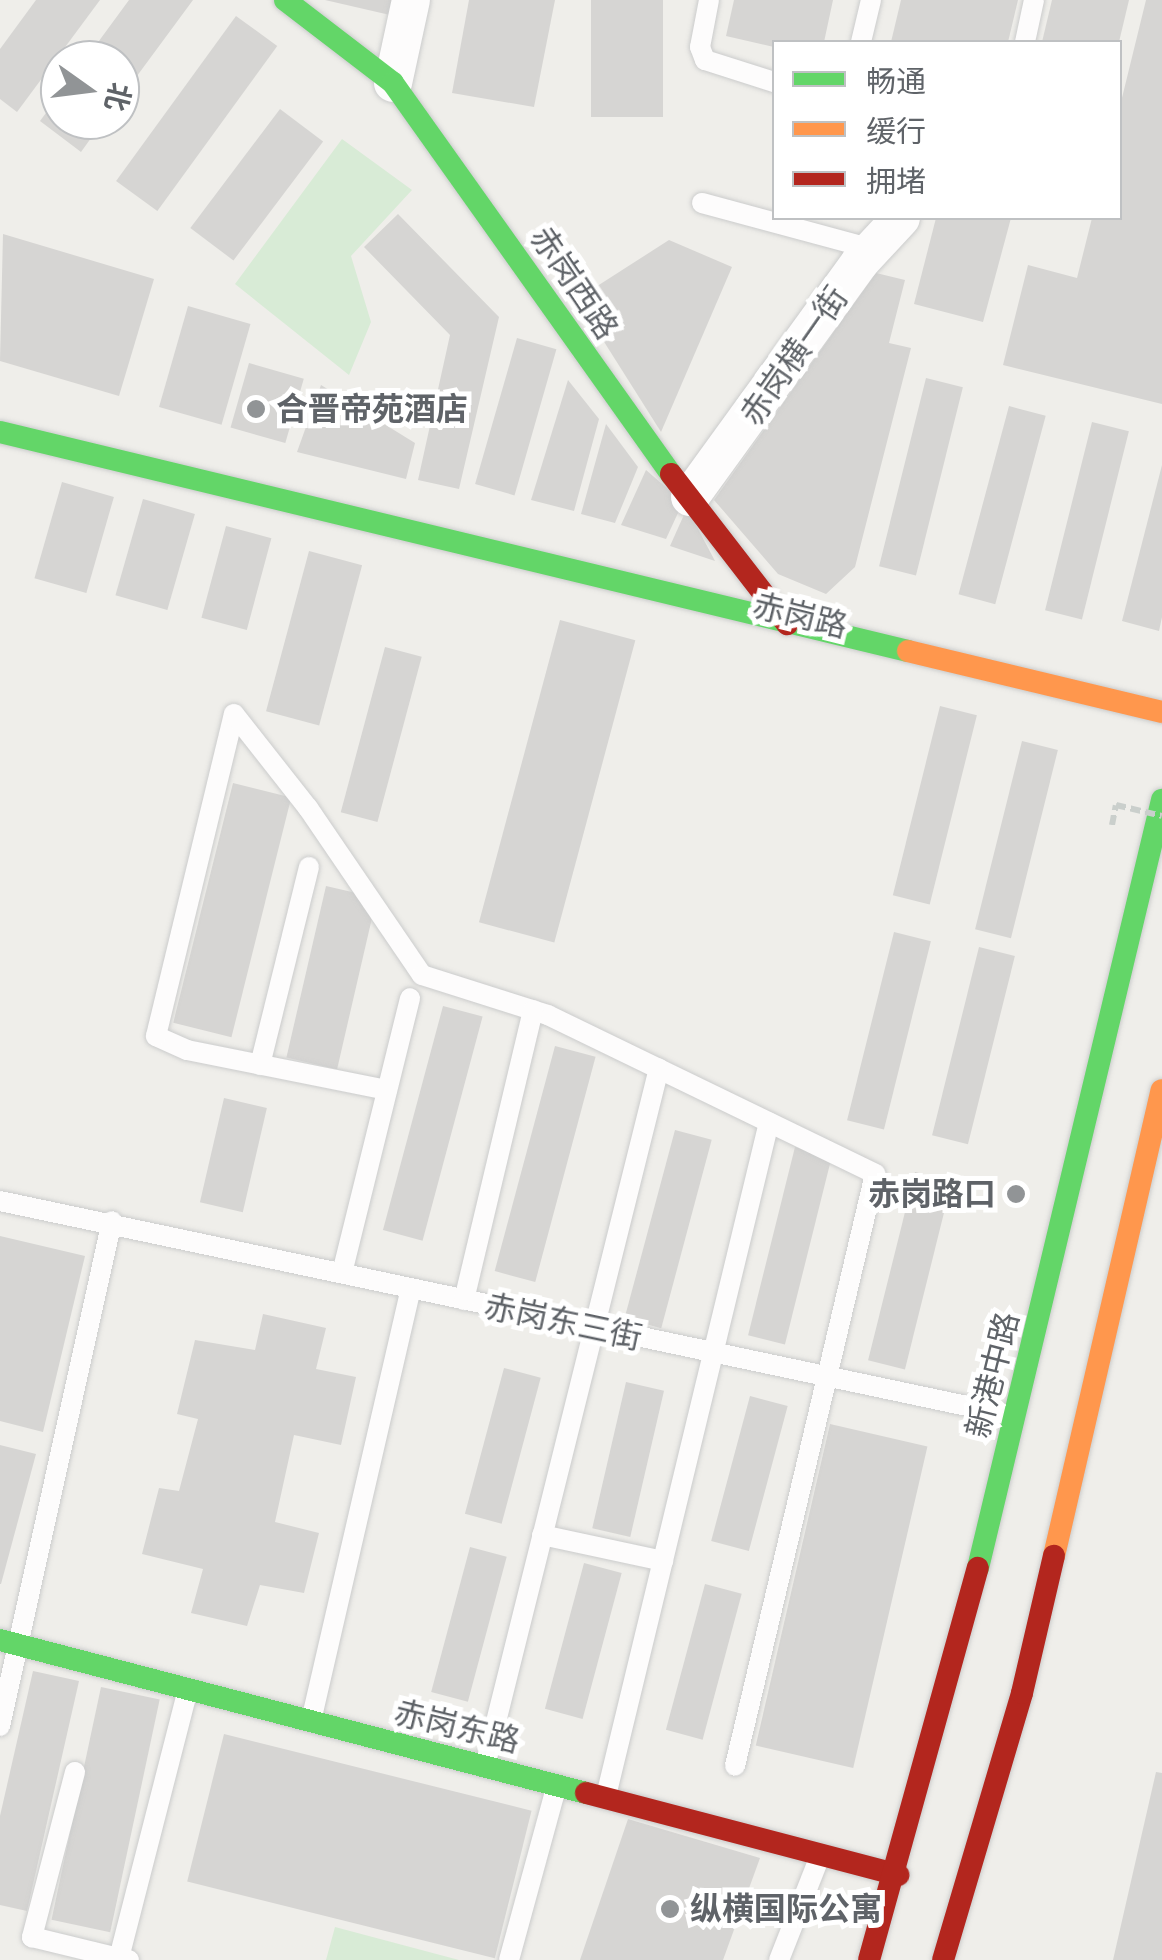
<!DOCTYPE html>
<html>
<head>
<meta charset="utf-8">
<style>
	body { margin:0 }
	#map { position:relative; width:1162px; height:1960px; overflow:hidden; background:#efeeea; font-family:"DM Sans","Noto Sans SC",sans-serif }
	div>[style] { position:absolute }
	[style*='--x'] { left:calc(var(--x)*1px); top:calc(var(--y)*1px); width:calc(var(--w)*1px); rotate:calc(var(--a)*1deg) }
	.green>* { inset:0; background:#d8ebd6 }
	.building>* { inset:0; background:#d6d5d3; transform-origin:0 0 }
	.roads { filter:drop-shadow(0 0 2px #cbcccc) drop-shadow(0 0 2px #cbcccc) }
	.lane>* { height:20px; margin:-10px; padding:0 10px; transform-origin:10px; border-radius:10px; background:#fdfcfc }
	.street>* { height:38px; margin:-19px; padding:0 19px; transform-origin:19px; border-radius:19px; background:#fdfcfc }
	.fast>* { height:22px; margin:-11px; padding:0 11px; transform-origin:11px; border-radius:11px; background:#63d668 }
	.slow>* { height:22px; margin:-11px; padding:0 11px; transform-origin:11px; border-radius:11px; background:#ff974d }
	.jam>* { height:22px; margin:-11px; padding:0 11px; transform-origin:11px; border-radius:11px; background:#b3261e }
	.path-bridge>* { height:6px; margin-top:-3px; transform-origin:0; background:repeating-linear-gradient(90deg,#cacfcc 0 10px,transparent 0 15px) }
	.dots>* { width:28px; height:28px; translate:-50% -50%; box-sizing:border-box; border:5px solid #fff; border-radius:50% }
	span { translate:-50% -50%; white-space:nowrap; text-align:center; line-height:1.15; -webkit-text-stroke:10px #fff; paint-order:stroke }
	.street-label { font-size:32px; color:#5f6368 }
	.poi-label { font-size:32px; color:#5f6368; font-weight:700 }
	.left { translate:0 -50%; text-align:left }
	.right { translate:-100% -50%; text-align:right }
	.legend { position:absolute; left:772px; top:40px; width:350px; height:180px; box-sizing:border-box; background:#fff; border:2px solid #bfc1c3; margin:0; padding:12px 18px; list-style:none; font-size:30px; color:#5f6368 }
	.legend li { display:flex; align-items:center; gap:20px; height:50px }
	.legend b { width:50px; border:2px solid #bfc1c3 }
	.north { position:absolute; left:40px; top:40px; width:100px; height:100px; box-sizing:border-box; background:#fff; border:2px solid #bfc1c3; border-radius:50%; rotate:104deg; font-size:28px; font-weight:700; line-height:40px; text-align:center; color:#5f6368 }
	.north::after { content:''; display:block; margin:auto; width:35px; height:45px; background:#919496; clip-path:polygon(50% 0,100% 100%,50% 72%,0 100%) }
</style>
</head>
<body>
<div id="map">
	<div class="green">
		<i style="clip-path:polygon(342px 139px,412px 190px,351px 256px,371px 322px,349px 375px,235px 284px)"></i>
		<i style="clip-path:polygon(335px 1927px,459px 1960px,326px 1960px)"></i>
	</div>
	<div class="building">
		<i style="clip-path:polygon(36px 0,100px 0,17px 112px,0 99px,0 49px)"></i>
		<i style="clip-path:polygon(129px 0,193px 0,120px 99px,120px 60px,85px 60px)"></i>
		<i style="clip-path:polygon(325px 0,393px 0,390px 15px)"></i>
		<i style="clip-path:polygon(469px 0,555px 0,534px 107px,452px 93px)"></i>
		<i style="left:591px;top:0;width:72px;height:117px"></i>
		<i style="clip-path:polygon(734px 0,833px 0,824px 42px,774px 47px,726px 36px)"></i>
		<i style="clip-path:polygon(901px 0,1018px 0,1008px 42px,891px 42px)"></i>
		<i style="clip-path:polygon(1052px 0,1129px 0,1119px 42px,1042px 42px)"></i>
		<i style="clip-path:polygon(1146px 0,1162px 0,1162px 404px,1003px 365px,1028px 265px,1077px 278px,1092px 218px,1120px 218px,1120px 106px)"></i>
		<i style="left:236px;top:16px;width:51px;height:204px;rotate:36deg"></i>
		<i style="clip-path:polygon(60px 94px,60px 120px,104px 120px,81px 152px,40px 121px)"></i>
		<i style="left:280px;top:109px;width:54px;height:149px;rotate:37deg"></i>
		<i style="clip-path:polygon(398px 214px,499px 317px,459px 489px,418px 480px,450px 335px,364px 247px)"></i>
		<i style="clip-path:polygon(936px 218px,1011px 218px,983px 322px,914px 304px)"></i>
		<i style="clip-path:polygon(3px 234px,154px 279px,119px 396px,0 361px)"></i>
		<i style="clip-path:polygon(669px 240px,732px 267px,661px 432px,577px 299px)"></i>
		<i style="clip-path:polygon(876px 273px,905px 280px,889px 343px,911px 348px,855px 567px,826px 594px,778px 574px,714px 500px)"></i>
		<i style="left:188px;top:306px;width:65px;height:105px;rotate:16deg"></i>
		<i style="left:517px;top:338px;width:41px;height:152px;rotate:16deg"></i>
		<i style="left:249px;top:363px;width:57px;height:67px;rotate:16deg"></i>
		<i style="left:926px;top:378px;width:38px;height:194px;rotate:14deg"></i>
		<i style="clip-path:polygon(568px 380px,599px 419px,574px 511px,531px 500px)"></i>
		<i style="clip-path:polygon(321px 385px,415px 443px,406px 479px,297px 452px)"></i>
		<i style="left:1009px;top:406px;width:38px;height:195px;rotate:15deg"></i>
		<i style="left:1092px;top:422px;width:38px;height:194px;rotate:14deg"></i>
		<i style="clip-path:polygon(606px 424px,638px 467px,615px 523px,581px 514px)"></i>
		<i style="clip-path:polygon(1162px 465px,1162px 617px,1159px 631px,1122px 621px)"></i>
		<i style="clip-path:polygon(646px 470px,683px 502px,666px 539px,621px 525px)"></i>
		<i style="left:62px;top:482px;width:54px;height:100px;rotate:16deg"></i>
		<i style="left:143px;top:499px;width:54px;height:100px;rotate:16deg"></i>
		<i style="clip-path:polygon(687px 508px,715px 561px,670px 546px)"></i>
		<i style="left:226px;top:526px;width:47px;height:95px;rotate:15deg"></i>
		<i style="left:309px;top:551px;width:55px;height:166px;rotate:15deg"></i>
		<i style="left:560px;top:620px;width:78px;height:313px;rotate:15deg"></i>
		<i style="left:385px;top:647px;width:38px;height:171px;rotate:15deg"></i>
		<i style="left:940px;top:706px;width:38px;height:195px;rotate:14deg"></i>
		<i style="left:1022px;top:741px;width:37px;height:194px;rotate:14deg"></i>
		<i style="left:233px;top:783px;width:60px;height:247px;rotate:14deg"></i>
		<i style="left:326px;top:886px;width:52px;height:176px;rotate:13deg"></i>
		<i style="left:894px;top:932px;width:38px;height:194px;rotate:14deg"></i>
		<i style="left:979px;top:947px;width:37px;height:194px;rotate:14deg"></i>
		<i style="left:443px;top:1006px;width:41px;height:232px;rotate:15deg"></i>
		<i style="left:555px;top:1046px;width:42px;height:233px;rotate:15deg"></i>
		<i style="left:224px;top:1098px;width:44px;height:107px;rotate:13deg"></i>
		<i style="left:675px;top:1130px;width:38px;height:195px;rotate:15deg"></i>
		<i style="left:795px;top:1147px;width:38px;height:194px;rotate:14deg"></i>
		<i style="left:915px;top:1172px;width:38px;height:194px;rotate:14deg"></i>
		<i style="clip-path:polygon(0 1236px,85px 1256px,43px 1432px,0 1421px)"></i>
		<i style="clip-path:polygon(263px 1314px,326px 1328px,316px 1369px,356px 1377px,341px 1445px,294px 1435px,275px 1522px,319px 1533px,304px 1593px,260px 1585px,247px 1626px,191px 1613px,203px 1569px,142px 1554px,159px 1488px,179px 1491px,198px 1419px,177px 1414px,195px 1340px,255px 1350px)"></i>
		<i style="left:504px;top:1368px;width:38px;height:151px;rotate:15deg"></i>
		<i style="left:626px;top:1382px;width:39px;height:150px;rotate:13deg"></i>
		<i style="left:750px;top:1396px;width:39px;height:150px;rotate:15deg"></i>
		<i style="left:830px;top:1424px;width:100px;height:330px;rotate:13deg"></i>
		<i style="clip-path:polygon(0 1445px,36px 1454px,1px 1584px,0 1584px)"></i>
		<i style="left:470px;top:1547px;width:38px;height:150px;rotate:15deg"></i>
		<i style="left:584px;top:1563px;width:39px;height:151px;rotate:15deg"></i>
		<i style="left:705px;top:1584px;width:38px;height:151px;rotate:15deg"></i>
		<i style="clip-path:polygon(33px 1671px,79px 1681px,27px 1911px,0 1905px,0 1816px)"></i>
		<i style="left:101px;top:1687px;width:60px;height:238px;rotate:12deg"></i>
		<i style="left:224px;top:1734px;width:317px;height:152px;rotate:14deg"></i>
		<i style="clip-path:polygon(1156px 1772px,1162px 1773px,1162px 1960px,1113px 1960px)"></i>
		<i style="clip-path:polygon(628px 1819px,760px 1858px,723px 1960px,580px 1960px)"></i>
	</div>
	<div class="roads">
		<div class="lane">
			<i style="--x:709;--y:0;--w:48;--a:100.8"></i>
			<i style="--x:700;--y:47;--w:14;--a:69"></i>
			<i style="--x:705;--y:60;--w:72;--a:17.7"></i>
			<i style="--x:861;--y:42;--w:43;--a:-76.6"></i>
			<i style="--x:1025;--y:42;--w:43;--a:-77.9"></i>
			<i style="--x:702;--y:203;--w:176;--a:15.1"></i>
			<i style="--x:260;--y:1065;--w:204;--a:-76.1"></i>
			<i style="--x:387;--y:1090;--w:204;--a:-168.7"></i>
			<i style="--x:187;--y:1050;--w:34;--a:-156"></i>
			<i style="--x:156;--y:1036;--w:331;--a:-76.4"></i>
			<i style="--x:234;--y:714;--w:120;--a:51.8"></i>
			<i style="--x:308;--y:808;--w:202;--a:55.7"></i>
			<i style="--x:422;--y:975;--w:132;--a:17.6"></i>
			<i style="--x:548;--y:1015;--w:364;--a:25.9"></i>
			<i style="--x:875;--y:1174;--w:608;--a:103.31"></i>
			<i style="--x:0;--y:1201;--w:1037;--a:11.97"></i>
			<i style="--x:342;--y:1273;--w:283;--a:-76.1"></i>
			<i style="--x:464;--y:1300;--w:298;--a:-76.6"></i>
			<i style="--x:542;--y:1535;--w:124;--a:12.1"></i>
			<i style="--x:311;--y:1721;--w:444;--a:-77"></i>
			<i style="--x:0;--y:1726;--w:517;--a:-77.5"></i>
			<i style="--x:485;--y:1766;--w:719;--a:-76"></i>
			<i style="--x:75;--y:1772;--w:171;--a:104.6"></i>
			<i style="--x:32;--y:1937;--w:89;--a:13.6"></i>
			<i style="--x:606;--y:1796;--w:693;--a:-76.4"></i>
			<i style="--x:129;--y:1960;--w:10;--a:-169"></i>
			<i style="--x:119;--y:1958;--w:274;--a:-75.6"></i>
			<i style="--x:509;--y:1960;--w:178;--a:-74.7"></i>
			<i style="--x:779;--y:1960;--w:112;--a:-68.5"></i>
		</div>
		<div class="street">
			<i style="--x:393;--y:83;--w:85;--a:-77.8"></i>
			<i style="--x:690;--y:497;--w:290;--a:-54.1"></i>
			<i style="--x:860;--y:262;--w:60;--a:-47"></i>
		</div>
		<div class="fast">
			<i style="--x:285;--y:0;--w:136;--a:37.5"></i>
			<i style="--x:393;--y:83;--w:480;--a:54.6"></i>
			<i style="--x:0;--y:432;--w:934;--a:13.56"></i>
			<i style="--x:978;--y:1568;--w:790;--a:-76.53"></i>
			<i style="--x:0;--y:1640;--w:606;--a:14.63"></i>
		</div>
		<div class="slow">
			<i style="--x:908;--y:651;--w:261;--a:13.5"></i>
			<i style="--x:1054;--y:1556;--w:478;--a:-77"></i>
		</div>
		<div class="jam">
			<i style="--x:671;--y:474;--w:190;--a:52.3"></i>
			<i style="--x:586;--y:1793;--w:323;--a:14.7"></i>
			<i style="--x:869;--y:1960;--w:407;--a:-74.5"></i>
			<i style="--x:943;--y:1960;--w:278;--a:-73.5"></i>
			<i style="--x:1022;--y:1693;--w:141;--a:-76.9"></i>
		</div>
	</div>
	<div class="path-bridge">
		<i style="--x:1112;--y:825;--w:20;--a:-79"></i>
		<i style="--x:1116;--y:805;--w:47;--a:13.4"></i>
	</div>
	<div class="dots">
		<i style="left:256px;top:409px;background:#919496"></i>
		<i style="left:1016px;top:1194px;background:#919496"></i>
		<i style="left:670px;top:1909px;background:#919496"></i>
	</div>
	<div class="street-label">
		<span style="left:574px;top:283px;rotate:56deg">赤岗西路</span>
		<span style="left:794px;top:356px;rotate:-55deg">赤岗横一街</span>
		<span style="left:800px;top:616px;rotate:14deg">赤岗路</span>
		<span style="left:563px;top:1322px;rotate:12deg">赤岗东三街</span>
		<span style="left:993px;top:1375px;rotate:-76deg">新港中路</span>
		<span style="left:457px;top:1727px;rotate:14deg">赤岗东路</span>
	</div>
	<div class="poi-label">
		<span class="left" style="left:276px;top:409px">合晋帝苑酒店</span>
		<span class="right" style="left:996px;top:1194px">赤岗路口</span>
		<span class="left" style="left:690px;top:1909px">纵横国际公寓</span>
	</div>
	<ul class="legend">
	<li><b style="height:12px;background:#63d668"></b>畅通</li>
	<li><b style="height:12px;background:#ff974d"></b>缓行</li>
	<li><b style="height:12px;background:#b3261e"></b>拥堵</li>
	</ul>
	<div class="north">北</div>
</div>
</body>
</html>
